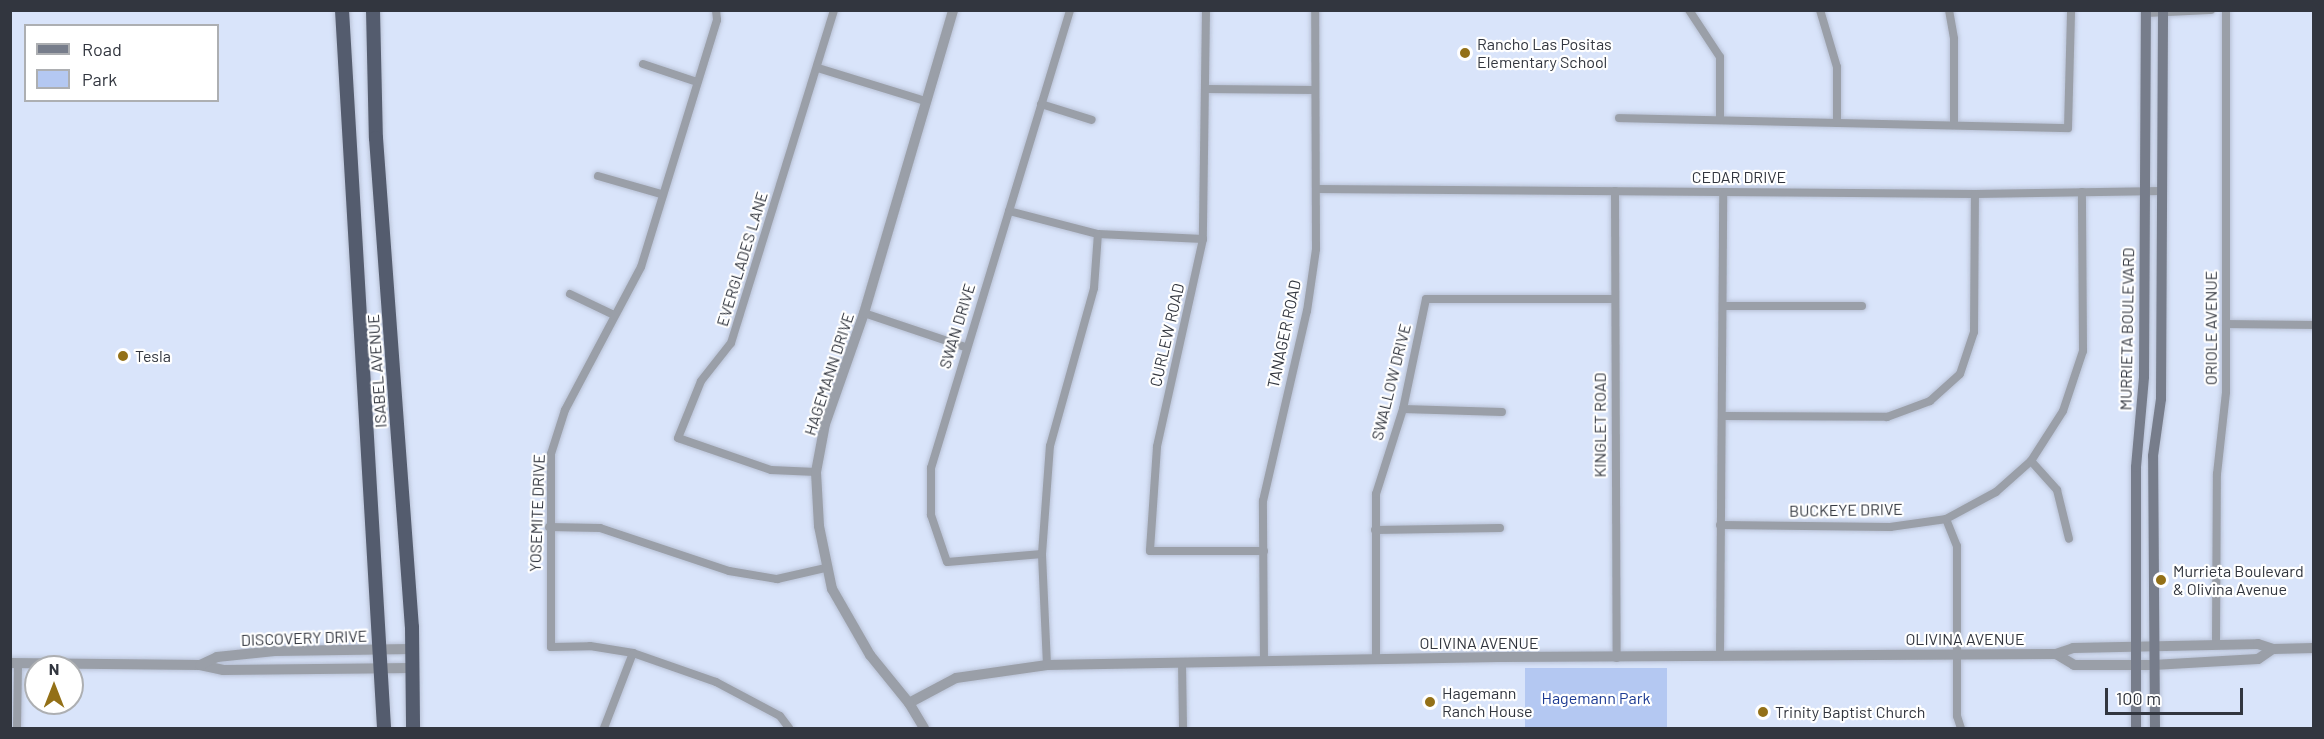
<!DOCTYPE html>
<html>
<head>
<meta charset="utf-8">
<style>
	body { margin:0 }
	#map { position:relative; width:2324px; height:739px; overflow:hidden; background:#d9e4fa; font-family:Barlow,sans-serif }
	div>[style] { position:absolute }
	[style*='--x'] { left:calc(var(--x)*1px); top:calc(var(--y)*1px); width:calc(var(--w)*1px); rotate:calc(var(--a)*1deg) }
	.green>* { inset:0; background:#b4c8f2; transform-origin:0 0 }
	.roads { filter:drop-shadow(0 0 2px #b8c1d5) drop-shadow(0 0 2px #b8c1d5) }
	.minor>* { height:8px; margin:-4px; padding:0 4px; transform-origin:4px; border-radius:4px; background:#9a9fa8 }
	.tertiary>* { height:10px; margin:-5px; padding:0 5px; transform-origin:5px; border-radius:5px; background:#9a9fa8 }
	.secondary>* { height:10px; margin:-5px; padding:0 5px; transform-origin:5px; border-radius:5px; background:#777d8b }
	.trunk>* { height:14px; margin:-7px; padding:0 7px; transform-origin:7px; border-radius:7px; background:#545c6e }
	.dots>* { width:16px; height:16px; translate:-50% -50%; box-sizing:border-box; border:3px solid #fff; border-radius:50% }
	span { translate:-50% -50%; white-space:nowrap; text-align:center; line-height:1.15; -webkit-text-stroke:4.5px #fff; paint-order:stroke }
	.poi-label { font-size:16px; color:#32363f }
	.left { translate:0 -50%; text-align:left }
	.street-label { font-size:16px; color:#32363f }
	.park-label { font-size:16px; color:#1d3b93 }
	.frame { position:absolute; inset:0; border:12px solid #32363f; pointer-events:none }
	.legend { position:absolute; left:24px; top:24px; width:195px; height:78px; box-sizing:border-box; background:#fff; border:2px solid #adafb2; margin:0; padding:8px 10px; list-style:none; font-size:18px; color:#32363f }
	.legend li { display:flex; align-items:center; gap:12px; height:30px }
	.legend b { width:30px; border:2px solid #adafb2 }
	.north { position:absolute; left:24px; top:655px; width:60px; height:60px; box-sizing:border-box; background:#fff; border:2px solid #adafb2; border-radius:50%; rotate:0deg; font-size:16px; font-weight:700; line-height:24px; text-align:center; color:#32363f }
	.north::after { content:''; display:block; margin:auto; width:21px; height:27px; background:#937017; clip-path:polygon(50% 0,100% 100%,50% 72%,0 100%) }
	.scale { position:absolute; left:2105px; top:688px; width:138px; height:27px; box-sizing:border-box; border:3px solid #32363f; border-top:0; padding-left:8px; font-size:18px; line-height:21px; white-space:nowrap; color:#32363f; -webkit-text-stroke:4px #fff; paint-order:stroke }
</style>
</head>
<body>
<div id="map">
	<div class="green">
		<i style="left:1667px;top:668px;width:60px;height:142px;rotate:90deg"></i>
	</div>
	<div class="roads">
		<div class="minor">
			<i style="--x:716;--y:10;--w:10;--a:84"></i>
			<i style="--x:717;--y:20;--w:258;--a:107.1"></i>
			<i style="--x:641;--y:267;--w:162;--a:118"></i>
			<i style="--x:565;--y:410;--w:46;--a:107.7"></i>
			<i style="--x:551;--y:454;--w:193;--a:90"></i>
			<i style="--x:551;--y:647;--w:39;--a:-1"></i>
			<i style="--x:590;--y:646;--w:44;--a:9.2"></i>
			<i style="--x:633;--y:653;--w:88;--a:19.3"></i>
			<i style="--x:716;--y:682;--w:72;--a:28"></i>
			<i style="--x:780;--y:716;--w:15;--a:53"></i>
			<i style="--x:1206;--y:10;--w:229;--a:90.8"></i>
			<i style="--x:1203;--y:239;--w:213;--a:102.5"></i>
			<i style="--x:1157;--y:447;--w:104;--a:93.9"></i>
			<i style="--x:1150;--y:551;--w:114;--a:0"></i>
			<i style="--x:1689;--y:10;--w:56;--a:56.6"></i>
			<i style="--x:1720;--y:57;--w:63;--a:90"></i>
			<i style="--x:1820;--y:10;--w:59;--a:73.4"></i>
			<i style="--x:1837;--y:67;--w:56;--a:90"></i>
			<i style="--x:1949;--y:10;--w:29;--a:80"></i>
			<i style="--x:1954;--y:39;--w:86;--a:90"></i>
			<i style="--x:2146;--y:13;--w:65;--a:-2.6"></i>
			<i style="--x:643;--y:64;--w:57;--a:18.4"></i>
			<i style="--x:818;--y:68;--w:112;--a:17.1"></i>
			<i style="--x:1206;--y:89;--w:109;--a:0.5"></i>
			<i style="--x:1041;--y:104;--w:53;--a:17.4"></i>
			<i style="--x:1619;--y:118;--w:449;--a:1.3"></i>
			<i style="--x:2068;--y:128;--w:118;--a:-88.5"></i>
			<i style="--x:598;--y:176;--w:66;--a:15.9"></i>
			<i style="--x:1316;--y:189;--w:659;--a:0.43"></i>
			<i style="--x:1975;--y:194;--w:187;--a:-0.9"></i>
			<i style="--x:1615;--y:191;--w:467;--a:89.8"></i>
			<i style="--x:1009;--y:211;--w:92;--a:14.5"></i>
			<i style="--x:1098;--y:234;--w:105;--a:2.7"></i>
			<i style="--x:570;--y:294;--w:49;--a:25.5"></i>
			<i style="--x:1723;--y:306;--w:139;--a:0"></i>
			<i style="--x:864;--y:313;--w:107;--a:18.6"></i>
			<i style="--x:2226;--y:324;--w:88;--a:0.7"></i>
			<i style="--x:1403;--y:409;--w:99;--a:1.7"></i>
			<i style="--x:1723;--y:416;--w:164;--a:0.3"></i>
			<i style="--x:1887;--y:417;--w:46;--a:-20.4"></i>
			<i style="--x:1930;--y:401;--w:40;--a:-42"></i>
			<i style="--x:1960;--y:374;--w:44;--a:-71.6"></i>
			<i style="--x:1974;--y:332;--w:138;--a:-89.6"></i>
			<i style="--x:2031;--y:461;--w:39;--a:48"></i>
			<i style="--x:2057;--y:490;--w:50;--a:76.2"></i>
			<i style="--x:816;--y:472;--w:45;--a:-177.5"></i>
			<i style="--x:771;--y:470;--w:98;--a:-161"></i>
			<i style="--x:678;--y:438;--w:61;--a:-68"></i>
			<i style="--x:701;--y:381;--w:48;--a:-51.7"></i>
			<i style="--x:731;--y:343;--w:349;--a:-72.8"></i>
			<i style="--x:1946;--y:519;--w:29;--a:68"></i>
			<i style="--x:1957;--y:546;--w:170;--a:90"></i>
			<i style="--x:1957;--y:716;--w:13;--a:72"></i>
			<i style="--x:1720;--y:525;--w:170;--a:0.7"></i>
			<i style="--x:1890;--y:527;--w:57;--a:-8.1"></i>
			<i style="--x:1946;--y:519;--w:57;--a:-28.4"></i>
			<i style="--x:1996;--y:492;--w:47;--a:-41.5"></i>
			<i style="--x:2031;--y:461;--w:59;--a:-57.4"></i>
			<i style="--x:2063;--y:411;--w:63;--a:-71.6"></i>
			<i style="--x:2083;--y:351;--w:159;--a:-90.4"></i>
			<i style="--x:549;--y:527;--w:51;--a:1.1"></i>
			<i style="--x:600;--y:528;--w:136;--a:18.4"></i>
			<i style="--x:729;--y:571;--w:49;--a:9.5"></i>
			<i style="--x:777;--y:579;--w:49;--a:-12.9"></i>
			<i style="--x:1375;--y:530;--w:125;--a:-0.9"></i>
			<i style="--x:1042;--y:554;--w:95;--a:175.2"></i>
			<i style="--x:947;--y:562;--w:50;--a:-108.8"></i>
			<i style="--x:931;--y:515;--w:47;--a:-90"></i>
			<i style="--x:931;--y:468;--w:479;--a:-73.1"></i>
			<i style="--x:2216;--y:645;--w:171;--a:-89.7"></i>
			<i style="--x:2217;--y:474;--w:82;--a:-83.7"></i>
			<i style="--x:2226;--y:392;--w:382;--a:-90"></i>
			<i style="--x:1720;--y:656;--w:464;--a:-89.6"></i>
			<i style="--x:1376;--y:659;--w:165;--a:-90"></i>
			<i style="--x:1376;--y:494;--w:89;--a:-72.4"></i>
			<i style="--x:1403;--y:409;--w:112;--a:-78.2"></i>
			<i style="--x:1426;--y:299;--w:189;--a:0"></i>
			<i style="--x:1264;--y:662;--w:161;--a:-90.4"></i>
			<i style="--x:1263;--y:501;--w:195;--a:-77"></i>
			<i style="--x:1307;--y:311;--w:63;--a:-81.7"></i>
			<i style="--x:1316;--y:249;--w:239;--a:-90.2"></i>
			<i style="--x:1182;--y:663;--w:65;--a:89.1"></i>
			<i style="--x:1047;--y:665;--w:111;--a:-92.6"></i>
			<i style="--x:1042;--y:554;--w:108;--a:-85.8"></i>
			<i style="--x:1050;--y:446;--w:164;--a:-74.4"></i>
			<i style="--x:1094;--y:288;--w:54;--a:-85.8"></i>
			<i style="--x:17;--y:728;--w:65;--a:-89.1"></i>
			<i style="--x:604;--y:728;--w:80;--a:-68.9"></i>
		</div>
		<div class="tertiary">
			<i style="--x:2056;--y:654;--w:21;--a:31"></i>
			<i style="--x:2074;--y:665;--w:79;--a:0"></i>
			<i style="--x:2153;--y:665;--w:105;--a:-3.3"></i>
			<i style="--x:2258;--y:659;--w:18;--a:-34"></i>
			<i style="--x:10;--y:663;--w:190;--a:0.6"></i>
			<i style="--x:200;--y:665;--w:24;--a:12"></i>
			<i style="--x:223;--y:670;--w:190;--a:-0.6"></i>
			<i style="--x:200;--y:665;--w:19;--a:-25"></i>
			<i style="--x:217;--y:657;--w:58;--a:-5.9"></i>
			<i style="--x:275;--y:651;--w:137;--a:-0.8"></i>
			<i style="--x:909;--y:703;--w:53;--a:-28"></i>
			<i style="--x:956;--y:678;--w:92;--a:-8.1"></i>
			<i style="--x:1047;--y:665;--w:452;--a:-1"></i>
			<i style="--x:1499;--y:657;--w:557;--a:-0.31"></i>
			<i style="--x:2056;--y:654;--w:18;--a:-19"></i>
			<i style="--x:2073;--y:648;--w:185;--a:-1.2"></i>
			<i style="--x:2258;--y:644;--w:16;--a:18"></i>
			<i style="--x:2273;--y:649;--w:41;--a:-1.4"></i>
			<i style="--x:924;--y:728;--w:29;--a:-121"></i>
			<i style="--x:909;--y:703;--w:62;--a:-129.1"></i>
			<i style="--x:870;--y:655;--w:76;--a:-119.9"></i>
			<i style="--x:832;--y:589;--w:64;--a:-101.7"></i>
			<i style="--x:819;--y:526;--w:54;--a:-93.2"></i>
			<i style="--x:816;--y:472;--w:49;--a:-79.4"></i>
			<i style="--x:825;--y:424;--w:118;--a:-70.6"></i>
			<i style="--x:864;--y:313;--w:316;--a:-73.6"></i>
		</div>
		<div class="secondary">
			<i style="--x:2136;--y:728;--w:261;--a:-90"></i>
			<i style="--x:2136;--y:467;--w:90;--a:-84.9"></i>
			<i style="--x:2144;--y:377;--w:367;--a:-89.7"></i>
			<i style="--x:2155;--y:728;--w:272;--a:-90.4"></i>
			<i style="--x:2153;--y:456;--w:58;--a:-82"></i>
			<i style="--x:2161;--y:399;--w:389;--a:-89.7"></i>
		</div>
		<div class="trunk">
			<i style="--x:342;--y:10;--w:719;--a:86.65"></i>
			<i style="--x:373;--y:10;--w:128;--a:88.7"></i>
			<i style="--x:376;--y:138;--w:490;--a:85.8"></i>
			<i style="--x:412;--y:627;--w:101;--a:89.4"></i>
		</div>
	</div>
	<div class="dots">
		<i style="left:1465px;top:53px;background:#937017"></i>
		<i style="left:123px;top:356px;background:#937017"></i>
		<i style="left:2161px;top:580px;background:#937017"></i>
		<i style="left:1430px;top:702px;background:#937017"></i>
		<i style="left:1763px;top:712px;background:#937017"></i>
	</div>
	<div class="poi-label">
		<span class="left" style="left:1477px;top:53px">Rancho Las Positas<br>Elementary School</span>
		<span class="left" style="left:135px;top:356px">Tesla</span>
		<span class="left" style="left:2173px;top:580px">Murrieta Boulevard<br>&amp; Olivina Avenue</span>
		<span class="left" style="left:1442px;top:702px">Hagemann<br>Ranch House</span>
		<span class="left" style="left:1775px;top:712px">Trinity Baptist Church</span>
	</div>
	<div class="street-label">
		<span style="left:1739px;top:177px">CEDAR DRIVE</span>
		<span style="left:742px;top:259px;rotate:-73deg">EVERGLADES LANE</span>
		<span style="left:957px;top:326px;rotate:-73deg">SWAN DRIVE</span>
		<span style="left:2211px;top:328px;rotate:-90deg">ORIOLE AVENUE</span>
		<span style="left:2127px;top:329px;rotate:-89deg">MURRIETA BOULEVARD</span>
		<span style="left:1284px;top:334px;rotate:-78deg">TANAGER ROAD</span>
		<span style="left:1167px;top:335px;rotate:-77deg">CURLEW ROAD</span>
		<span style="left:377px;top:371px;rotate:-94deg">ISABEL AVENUE</span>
		<span style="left:829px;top:374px;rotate:-72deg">HAGEMANN DRIVE</span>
		<span style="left:1391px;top:382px;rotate:-76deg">SWALLOW DRIVE</span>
		<span style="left:1600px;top:425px;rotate:-90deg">KINGLET ROAD</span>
		<span style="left:1846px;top:510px;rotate:-1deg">BUCKEYE DRIVE</span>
		<span style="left:537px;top:513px;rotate:-88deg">YOSEMITE DRIVE</span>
		<span style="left:304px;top:638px;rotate:-2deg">DISCOVERY DRIVE</span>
		<span style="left:1965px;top:639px">OLIVINA AVENUE</span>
		<span style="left:1479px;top:643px">OLIVINA AVENUE</span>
	</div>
	<div class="park-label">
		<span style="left:1596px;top:698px">Hagemann Park</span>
	</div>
	<div class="frame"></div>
	<ul class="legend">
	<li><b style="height:8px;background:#777d8b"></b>Road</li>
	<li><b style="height:16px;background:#b4c8f2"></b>Park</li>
	</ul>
	<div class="north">N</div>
	<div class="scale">100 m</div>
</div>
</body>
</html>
